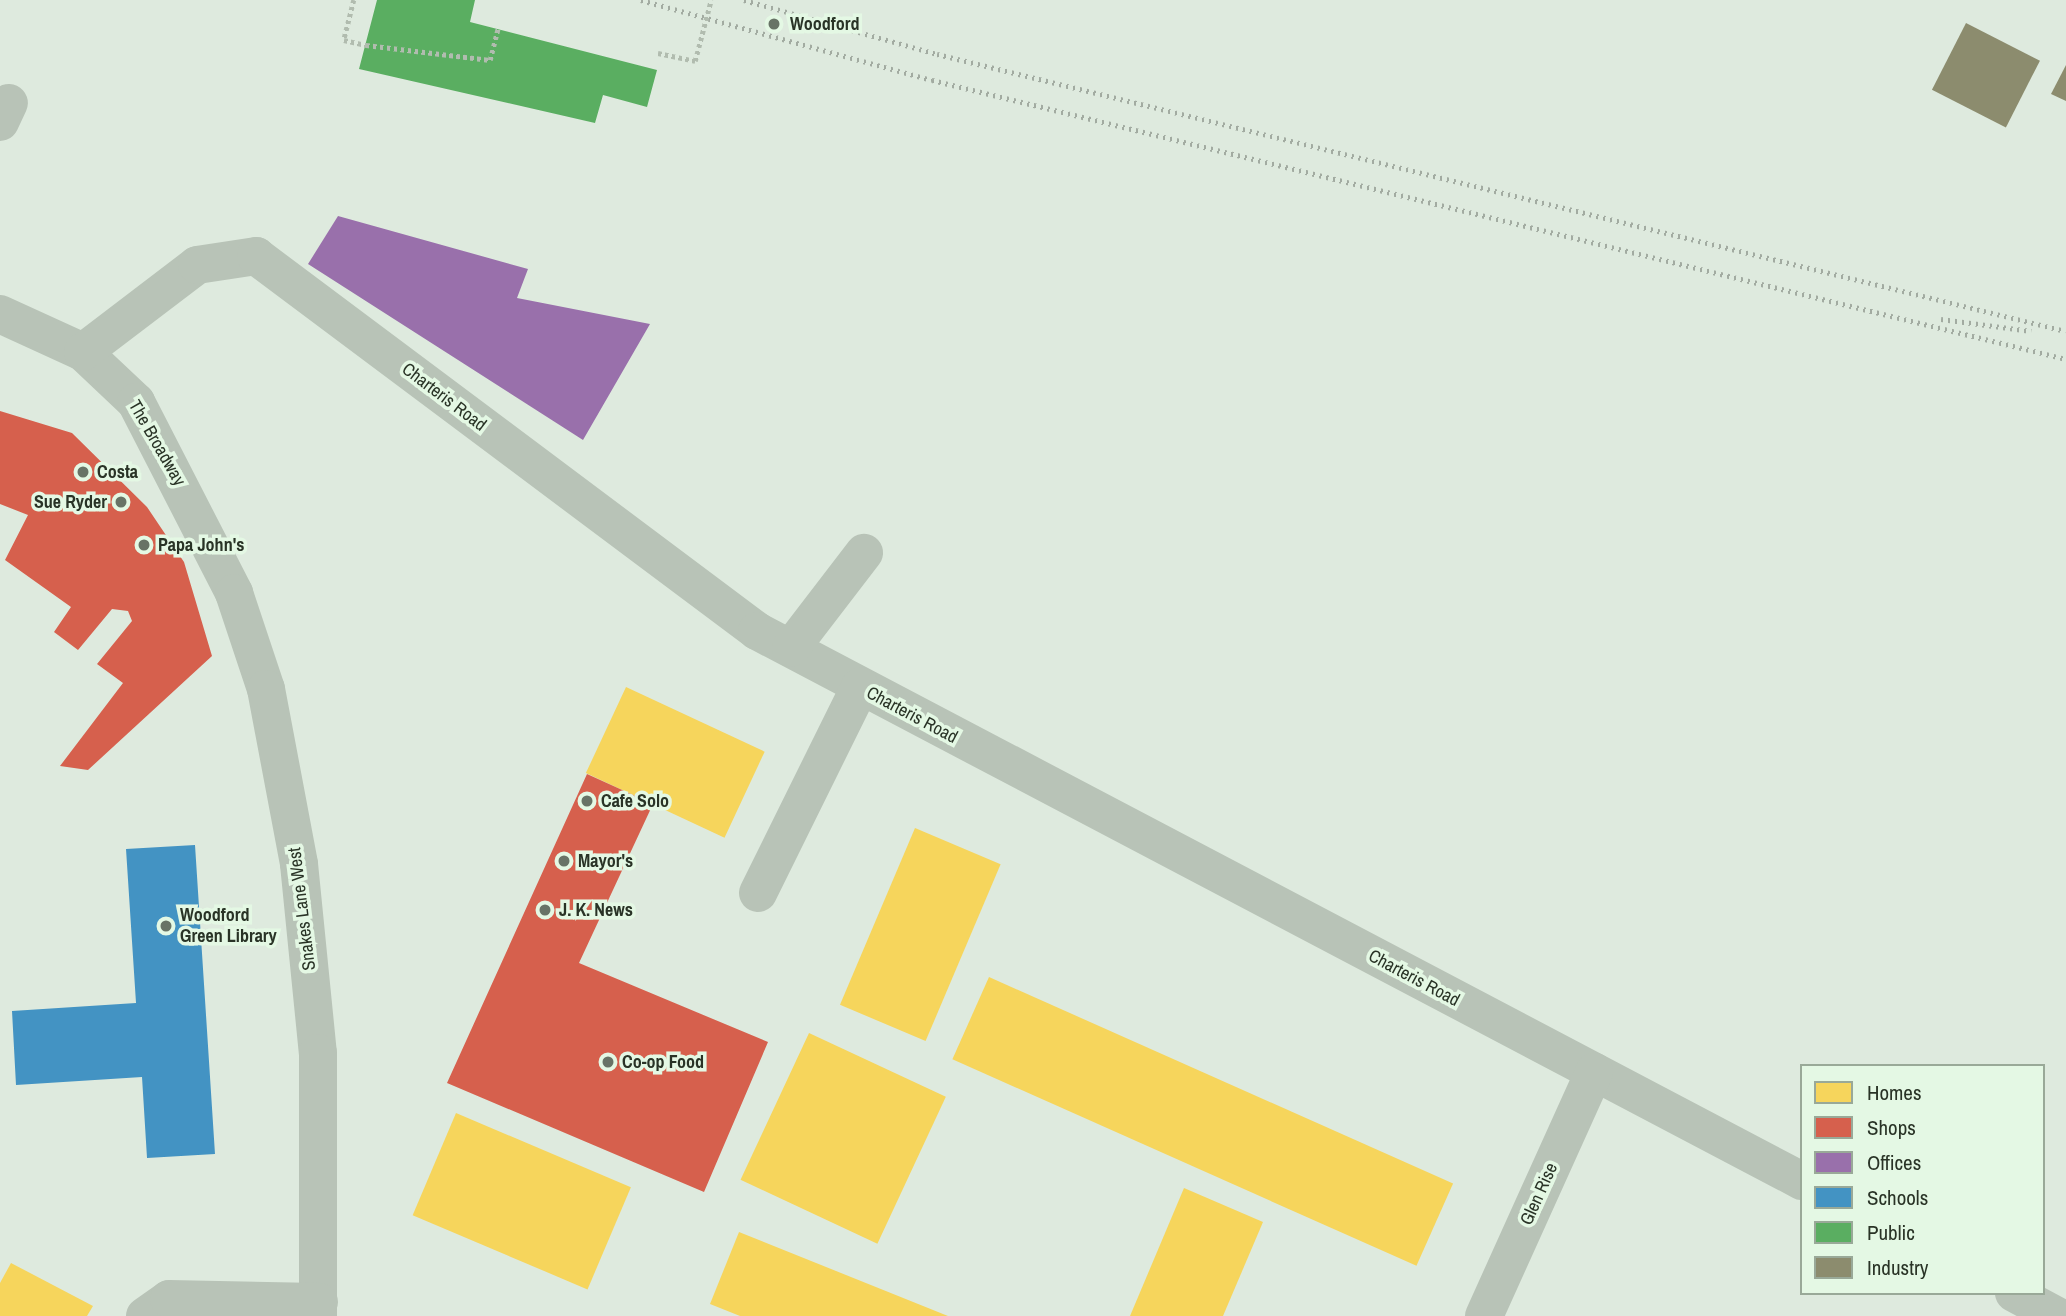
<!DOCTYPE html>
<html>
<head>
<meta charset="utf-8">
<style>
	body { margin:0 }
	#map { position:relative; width:2066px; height:1316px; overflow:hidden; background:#deeade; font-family:"Archivo Narrow",sans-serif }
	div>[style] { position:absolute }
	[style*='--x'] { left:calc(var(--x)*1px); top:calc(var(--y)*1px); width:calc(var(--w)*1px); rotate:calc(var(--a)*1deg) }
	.homes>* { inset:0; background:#f6d55c; transform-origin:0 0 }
	.shops>* { inset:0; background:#d6604d }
	.offices>* { inset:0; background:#9970ab }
	.schools>* { inset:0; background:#4393c3 }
	.public>* { inset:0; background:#5aae61 }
	.industry>* { inset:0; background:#8c8c6e; transform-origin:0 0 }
	.path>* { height:4.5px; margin-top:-2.25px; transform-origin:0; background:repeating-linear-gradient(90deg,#b1bcaf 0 3.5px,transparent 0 7px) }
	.minor>* { height:38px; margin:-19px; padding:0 19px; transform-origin:19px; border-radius:19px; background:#b8c3b7 }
	.rail>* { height:5px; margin-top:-2.5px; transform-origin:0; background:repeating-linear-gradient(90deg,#a2aba1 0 2px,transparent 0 7px) }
	.path-bridge>* { height:4.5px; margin-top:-2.25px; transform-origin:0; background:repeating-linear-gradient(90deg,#b1bcaf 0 3.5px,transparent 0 7px) }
	.dots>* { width:19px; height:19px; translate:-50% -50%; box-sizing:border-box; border:4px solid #e4f8e4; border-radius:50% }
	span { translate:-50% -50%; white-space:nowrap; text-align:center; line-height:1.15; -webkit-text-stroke:7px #e4f8e4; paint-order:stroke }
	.poi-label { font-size:18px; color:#293326; font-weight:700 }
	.left { translate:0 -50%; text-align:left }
	.right { translate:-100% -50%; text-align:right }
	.street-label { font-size:18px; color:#293326 }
	.legend { position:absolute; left:1800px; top:1064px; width:245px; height:231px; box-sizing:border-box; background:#e4f8e4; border:2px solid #99a998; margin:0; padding:9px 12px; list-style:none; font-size:21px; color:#293326 }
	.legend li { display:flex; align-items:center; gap:14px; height:35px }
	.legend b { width:35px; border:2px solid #99a998 }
</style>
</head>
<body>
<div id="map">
	<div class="homes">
		<i style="left:626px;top:687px;width:153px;height:95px;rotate:25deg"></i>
		<i style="left:915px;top:828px;width:93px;height:192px;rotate:23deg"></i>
		<i style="left:989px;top:977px;width:508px;height:90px;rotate:24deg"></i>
		<i style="left:809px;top:1033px;width:151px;height:162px;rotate:25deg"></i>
		<i style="left:456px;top:1113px;width:190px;height:111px;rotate:23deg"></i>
		<i style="clip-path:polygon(1184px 1188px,1263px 1222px,1223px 1316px,1130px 1316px)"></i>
		<i style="clip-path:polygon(739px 1232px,948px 1316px,740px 1316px,710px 1304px)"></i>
		<i style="clip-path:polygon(11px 1263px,93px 1306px,87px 1316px,0 1316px,0 1283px)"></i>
	</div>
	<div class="shops">
		<i style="clip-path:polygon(0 411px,72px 433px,147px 507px,184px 562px,212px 656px,88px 770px,60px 766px,123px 683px,97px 664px,132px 621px,128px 611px,112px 609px,78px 650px,54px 632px,71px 607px,5px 560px,28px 515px,0 504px)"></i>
		<i style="clip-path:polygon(587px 774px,653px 804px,579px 963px,768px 1042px,704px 1192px,447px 1083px)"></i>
	</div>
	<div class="offices">
		<i style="clip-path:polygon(338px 216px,528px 269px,517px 298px,650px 324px,583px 440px,308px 264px)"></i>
	</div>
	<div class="schools">
		<i style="clip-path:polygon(195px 845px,215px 1154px,147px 1158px,142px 1077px,16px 1085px,12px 1011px,136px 1003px,126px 849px)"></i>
	</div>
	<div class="public">
		<i style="clip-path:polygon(377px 0,475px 0,470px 22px,657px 70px,647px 107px,603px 95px,595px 123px,359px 69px)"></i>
	</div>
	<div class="industry">
		<i style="left:1966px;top:23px;width:83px;height:75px;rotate:27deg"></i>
		<i style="clip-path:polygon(2066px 65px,2066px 101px,2051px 94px)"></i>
	</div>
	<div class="path">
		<i style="--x:354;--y:0;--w:41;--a:104"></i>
		<i style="--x:344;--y:40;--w:23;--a:13"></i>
		<i style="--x:366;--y:45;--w:125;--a:6.9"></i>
		<i style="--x:490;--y:60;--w:32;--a:-76"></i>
		<i style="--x:658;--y:53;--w:38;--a:12"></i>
	</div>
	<div class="minor">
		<i style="--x:0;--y:122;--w:21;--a:-65"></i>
		<i style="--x:0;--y:314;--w:91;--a:24.6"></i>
		<i style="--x:83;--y:352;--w:73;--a:43.3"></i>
		<i style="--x:136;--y:402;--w:215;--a:62.8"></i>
		<i style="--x:234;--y:593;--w:101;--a:71.6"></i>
		<i style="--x:266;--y:689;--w:178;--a:79.3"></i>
		<i style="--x:299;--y:864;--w:190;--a:84.3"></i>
		<i style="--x:318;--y:1053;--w:263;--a:90"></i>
		<i style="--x:83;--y:352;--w:143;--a:-37.3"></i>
		<i style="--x:197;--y:265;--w:60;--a:-8.7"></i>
		<i style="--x:256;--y:256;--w:626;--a:36.81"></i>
		<i style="--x:757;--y:631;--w:1181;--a:27.76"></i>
		<i style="--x:791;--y:648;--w:120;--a:-52.5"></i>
		<i style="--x:758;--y:893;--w:230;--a:-63.7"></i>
		<i style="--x:2014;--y:1293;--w:49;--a:28.1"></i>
		<i style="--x:145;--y:1316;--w:29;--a:-35"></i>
		<i style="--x:169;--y:1299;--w:150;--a:1.1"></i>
		<i style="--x:1484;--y:1316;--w:268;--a:-65.7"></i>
	</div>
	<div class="rail">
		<i style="--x:641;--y:0;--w:302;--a:15.4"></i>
		<i style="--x:932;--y:80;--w:1168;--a:13.82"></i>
		<i style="--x:744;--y:0;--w:200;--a:15.6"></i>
		<i style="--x:937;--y:54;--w:1162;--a:13.79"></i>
		<i style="--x:1941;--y:319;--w:91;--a:7.6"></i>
	</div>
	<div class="path-bridge">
		<i style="--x:695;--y:61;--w:63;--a:-75.3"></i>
	</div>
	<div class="dots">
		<i style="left:774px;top:24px;background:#687366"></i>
		<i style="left:83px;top:472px;background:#687366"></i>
		<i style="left:121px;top:502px;background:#687366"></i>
		<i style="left:144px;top:545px;background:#687366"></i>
		<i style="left:587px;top:801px;background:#687366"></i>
		<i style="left:564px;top:861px;background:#687366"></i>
		<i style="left:545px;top:910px;background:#687366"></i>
		<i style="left:166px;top:926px;background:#687366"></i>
		<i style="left:608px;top:1062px;background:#687366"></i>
	</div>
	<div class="poi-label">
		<span class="left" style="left:790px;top:24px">Woodford</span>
		<span class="left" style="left:97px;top:472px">Costa</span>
		<span class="right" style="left:107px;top:502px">Sue Ryder</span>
		<span class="left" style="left:158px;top:545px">Papa John's</span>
		<span class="left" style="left:601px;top:801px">Cafe Solo</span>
		<span class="left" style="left:578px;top:861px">Mayor's</span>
		<span class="left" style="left:559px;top:910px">J. K. News</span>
		<span class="left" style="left:180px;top:926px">Woodford<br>Green Library</span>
		<span class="left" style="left:622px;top:1062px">Co-op Food</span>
	</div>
	<div class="street-label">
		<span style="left:444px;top:397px;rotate:37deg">Charteris Road</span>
		<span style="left:157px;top:443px;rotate:60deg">The Broadway</span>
		<span style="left:912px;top:715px;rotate:28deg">Charteris Road</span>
		<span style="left:302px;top:909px;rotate:-97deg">Snakes Lane West</span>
		<span style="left:1414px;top:978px;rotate:28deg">Charteris Road</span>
		<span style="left:1539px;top:1194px;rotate:-66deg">Glen Rise</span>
	</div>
	<ul class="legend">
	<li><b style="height:19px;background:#f6d55c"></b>Homes</li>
	<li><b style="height:19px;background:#d6604d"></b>Shops</li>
	<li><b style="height:19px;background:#9970ab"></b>Offices</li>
	<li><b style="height:19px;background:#4393c3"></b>Schools</li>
	<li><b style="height:19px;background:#5aae61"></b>Public</li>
	<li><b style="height:19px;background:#8c8c6e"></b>Industry</li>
	</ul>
</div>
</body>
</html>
